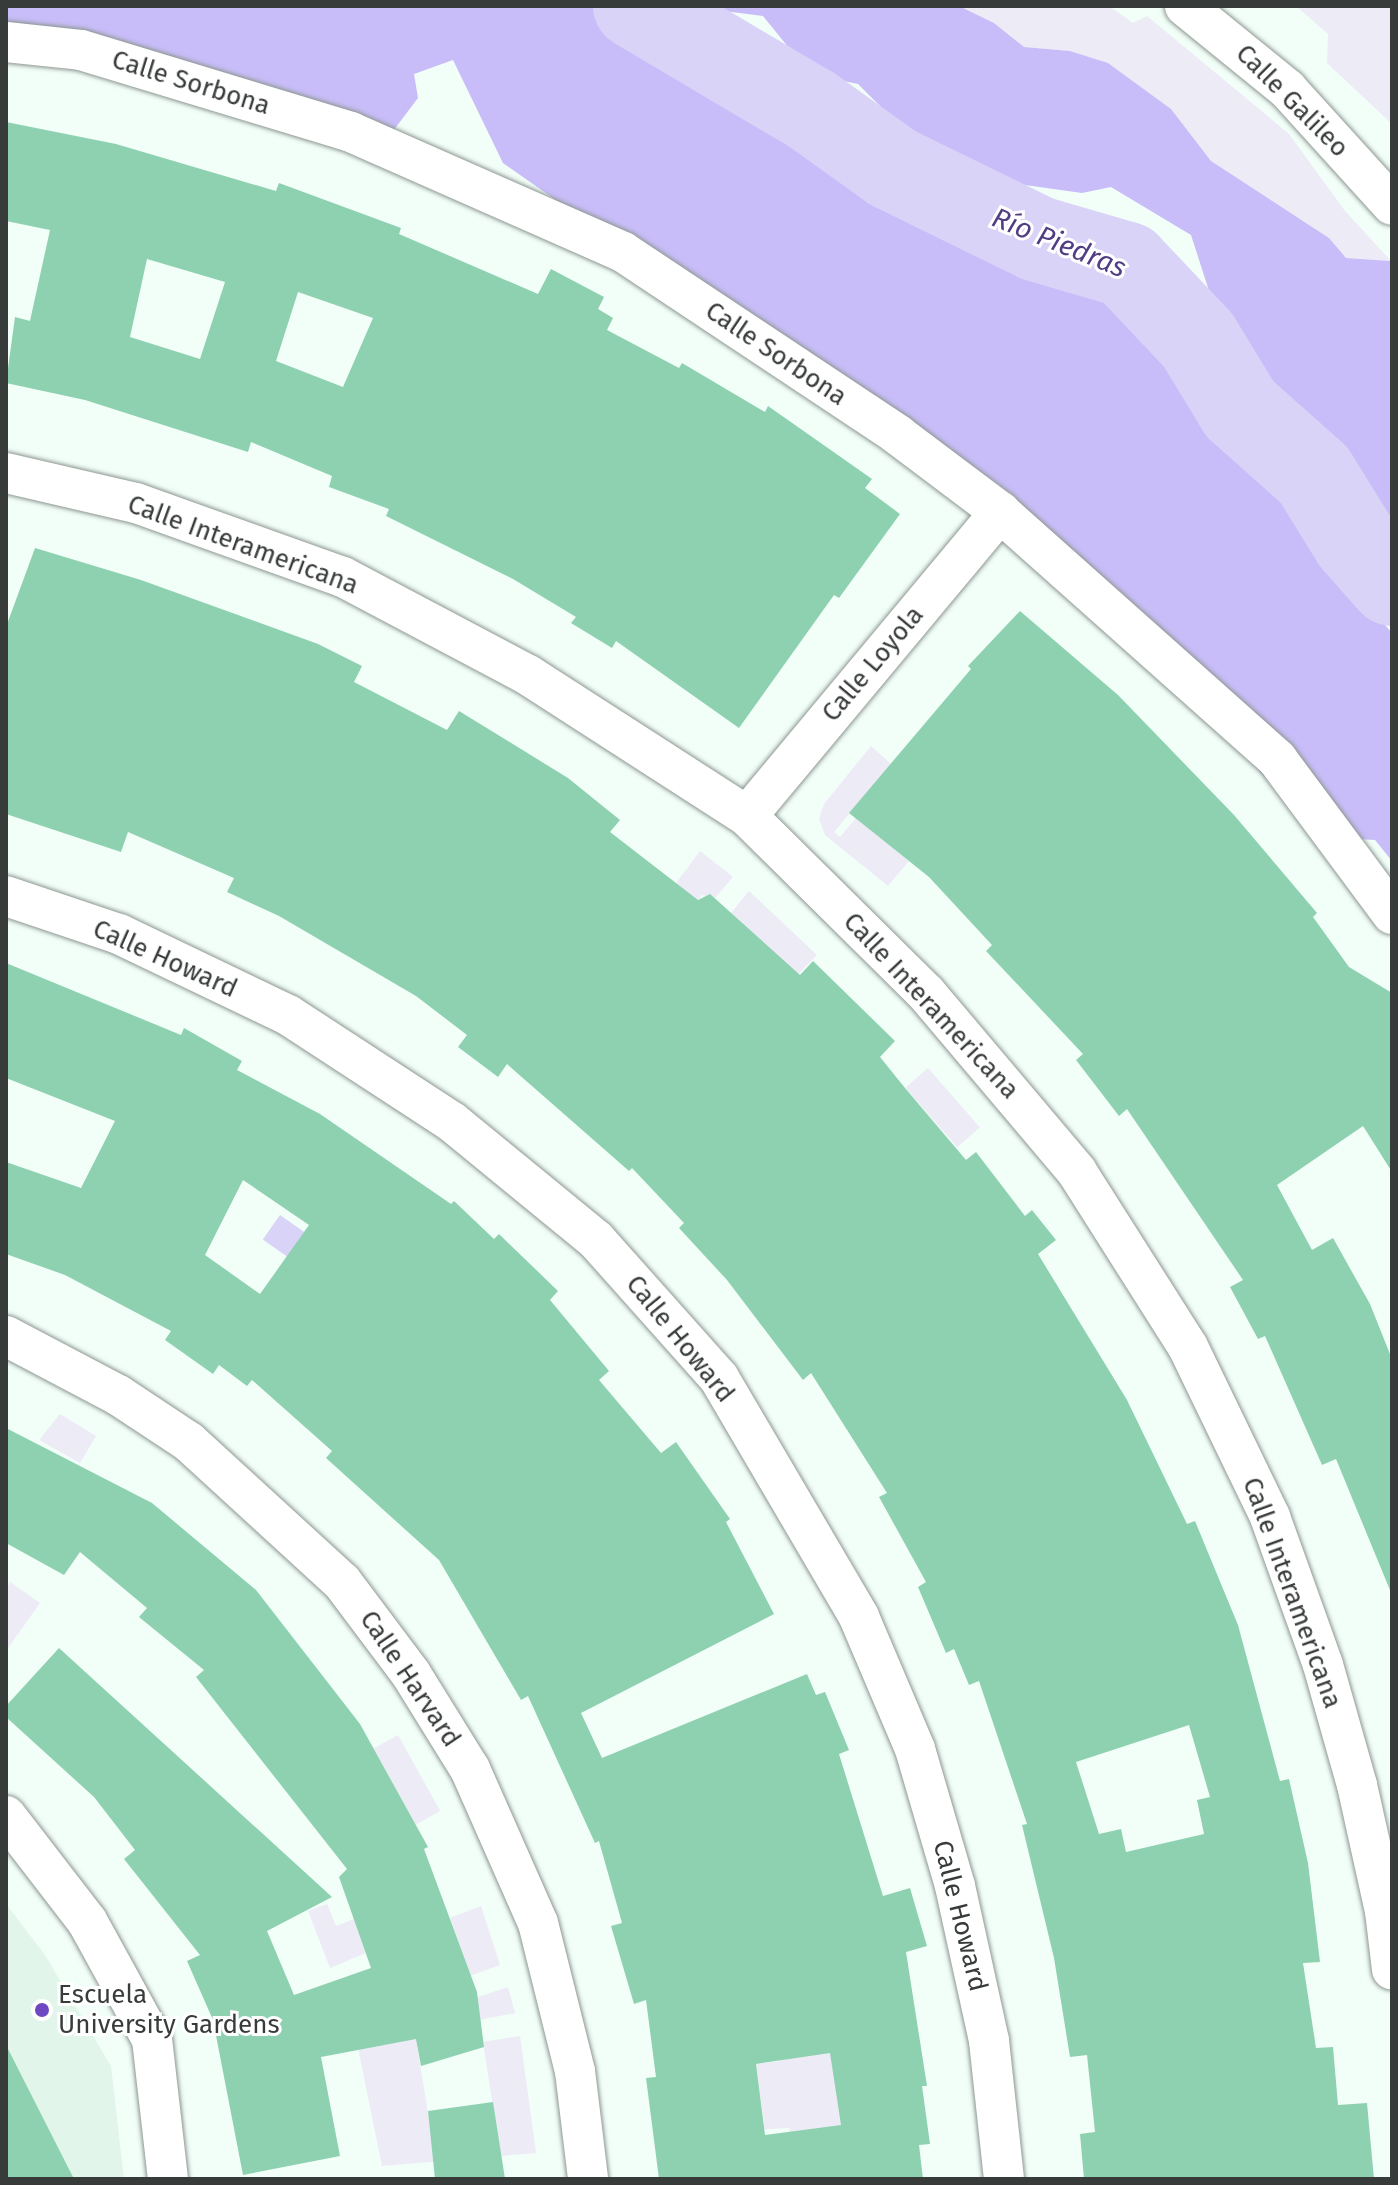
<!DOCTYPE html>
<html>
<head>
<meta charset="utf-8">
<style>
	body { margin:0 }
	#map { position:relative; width:1398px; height:2185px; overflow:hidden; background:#f2fef8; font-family:"Fira Sans",sans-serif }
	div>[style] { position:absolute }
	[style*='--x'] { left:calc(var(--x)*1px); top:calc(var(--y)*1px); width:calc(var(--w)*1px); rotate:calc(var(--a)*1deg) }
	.built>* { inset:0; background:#e2f5ea }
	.green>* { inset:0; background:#edebf6; transform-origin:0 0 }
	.forest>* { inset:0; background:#c8bdf8 }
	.water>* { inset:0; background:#d9d3f7; transform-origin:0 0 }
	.river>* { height:86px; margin:-43px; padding:0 43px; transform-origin:43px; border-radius:43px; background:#d9d3f7 }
	.building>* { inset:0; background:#8ed1b0 }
	.roads { filter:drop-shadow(0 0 2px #8d9791) drop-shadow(0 0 2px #8d9791) }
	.street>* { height:40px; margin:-20px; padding:0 20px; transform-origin:20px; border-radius:20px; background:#fff }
	.dots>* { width:22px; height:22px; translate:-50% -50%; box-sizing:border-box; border:4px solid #fff; border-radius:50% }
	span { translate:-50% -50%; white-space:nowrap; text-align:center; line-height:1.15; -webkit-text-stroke:6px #fff; paint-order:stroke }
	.street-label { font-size:26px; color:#373b39 }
	.poi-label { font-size:26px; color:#373b39 }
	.left { translate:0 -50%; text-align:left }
	.water-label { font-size:28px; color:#503d83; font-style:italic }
	.frame { position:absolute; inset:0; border:8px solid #373b39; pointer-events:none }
</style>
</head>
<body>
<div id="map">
	<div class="built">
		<i style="clip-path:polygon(6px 1904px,45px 1955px,111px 2066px,124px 2179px,6px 2179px)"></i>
	</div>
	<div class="green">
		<i style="clip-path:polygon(959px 6px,1109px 6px,1133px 23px,1147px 16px,1289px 134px,1345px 211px,1391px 261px,1346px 258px,1329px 238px,1211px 161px,1171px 109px,1108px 63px,1070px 51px,1024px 47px,994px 23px)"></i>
		<i style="clip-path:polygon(1296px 6px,1392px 6px,1392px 124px,1327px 63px,1328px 34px)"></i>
		<i style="clip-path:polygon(871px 746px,891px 764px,834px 832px,840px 837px,856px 818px,909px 861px,888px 886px,825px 835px,819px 819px,824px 804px)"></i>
		<i style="clip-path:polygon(700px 851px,733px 877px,715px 898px,702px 895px,647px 967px,705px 1020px,727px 997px,746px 1014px,789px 966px,731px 913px,749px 891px,817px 955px,708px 1065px,606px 977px)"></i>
		<i style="left:928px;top:1068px;width:79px;height:30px;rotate:49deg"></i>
		<i style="clip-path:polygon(60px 1414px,96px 1436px,80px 1463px,39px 1440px)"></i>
		<i style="clip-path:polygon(10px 1582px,40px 1603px,6px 1651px,6px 1590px)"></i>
		<i style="left:398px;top:1735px;width:87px;height:28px;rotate:61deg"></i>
		<i style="clip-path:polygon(327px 1904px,336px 1926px,354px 1919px,366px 1953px,330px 1968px,308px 1911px)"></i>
		<i style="clip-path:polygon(481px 1906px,500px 1965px,464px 1978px,472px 1999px,508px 1987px,515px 2013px,479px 2020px,417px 2046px,431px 2131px,495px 2120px,483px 2042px,520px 2036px,536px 2153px,382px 2166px,356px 2038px,468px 1969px,450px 1918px)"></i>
		<i style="clip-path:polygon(825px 2019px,844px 2125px,795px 2179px,789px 2128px,755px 2130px,764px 2123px,756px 2064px,781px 2061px,776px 2029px)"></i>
	</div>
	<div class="forest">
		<i style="clip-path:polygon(6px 6px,632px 6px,657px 37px,765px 100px,894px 197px,928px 199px,955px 209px,978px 245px,1013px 268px,1095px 295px,1181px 346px,1221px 411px,1283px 475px,1304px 482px,1308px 513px,1327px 558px,1392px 633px,1392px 861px,1375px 840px,1318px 837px,1014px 496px,878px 398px,587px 222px,503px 163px,453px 60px,414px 74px,418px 98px,390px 135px,6px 34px)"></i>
		<i style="clip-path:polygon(685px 6px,959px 6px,994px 23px,1024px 47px,1070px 51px,1108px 63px,1171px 109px,1211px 161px,1329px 238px,1346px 258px,1391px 261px,1392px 526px,1296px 413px,1239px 357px,1210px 294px,1191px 235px,1111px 187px,1082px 193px,946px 174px,898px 137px,881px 107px,858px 84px,810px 74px,763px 16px)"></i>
	</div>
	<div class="water">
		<i style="left:280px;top:1215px;width:61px;height:30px;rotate:35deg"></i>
	</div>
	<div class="river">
		<i style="--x:636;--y:6;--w:204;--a:30.6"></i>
		<i style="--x:812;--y:110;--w:100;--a:35.6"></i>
		<i style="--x:893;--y:168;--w:161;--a:26.1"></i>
		<i style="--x:1038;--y:239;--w:93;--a:16.3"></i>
		<i style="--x:1127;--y:265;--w:103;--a:46.6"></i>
		<i style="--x:1198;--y:340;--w:81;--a:58.7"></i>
		<i style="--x:1240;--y:409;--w:99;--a:41.7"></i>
		<i style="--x:1314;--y:475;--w:78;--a:58.2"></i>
		<i style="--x:1355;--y:541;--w:56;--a:48.6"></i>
	</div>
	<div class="building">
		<i style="clip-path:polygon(evenodd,6px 122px,116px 144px,276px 191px,279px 183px,401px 228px,399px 234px,538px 294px,551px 269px,604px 297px,598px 309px,613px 318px,607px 330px,679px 368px,682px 363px,765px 412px,768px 406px,872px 479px,865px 488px,900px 514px,839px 598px,834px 595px,739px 728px,616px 641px,612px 648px,571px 623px,576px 617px,513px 579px,386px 516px,389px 509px,329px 487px,332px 476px,251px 442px,248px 452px,85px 400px,6px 383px,15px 317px,30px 321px,50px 230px,6px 221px,6px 122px,147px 259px,225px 282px,200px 359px,130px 337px,147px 259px,6px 122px,298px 292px,373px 318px,343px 387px,276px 361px,298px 292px)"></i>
		<i style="clip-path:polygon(evenodd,35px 548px,141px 580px,318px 644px,362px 666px,354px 682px,447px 730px,459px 711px,568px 778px,620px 820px,610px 832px,698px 900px,710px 894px,800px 975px,813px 961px,895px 1041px,880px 1057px,905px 1088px,966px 1160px,976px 1152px,1025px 1216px,1032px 1210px,1056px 1240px,1038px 1254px,1127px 1400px,1187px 1524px,1195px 1521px,1238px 1625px,1280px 1781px,1289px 1779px,1308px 1863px,1320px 1962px,1303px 1963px,1316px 2048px,1333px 2047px,1338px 2105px,1367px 2103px,1374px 2179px,1084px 2179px,1080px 2134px,1095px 2132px,1087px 2055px,1070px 2057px,1054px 1958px,1022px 1825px,1027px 1824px,979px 1681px,969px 1685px,954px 1649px,946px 1653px,918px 1587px,926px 1582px,879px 1497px,887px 1493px,811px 1373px,803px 1380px,727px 1280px,679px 1228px,684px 1223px,632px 1168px,629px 1171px,507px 1064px,498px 1077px,458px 1047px,467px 1035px,416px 996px,279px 916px,227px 892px,234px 878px,128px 832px,121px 852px,6px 814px,6px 627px,35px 548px,1189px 1725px,1210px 1797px,1197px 1800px,1204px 1834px,1126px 1852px,1121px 1829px,1099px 1834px,1076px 1762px,1189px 1725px)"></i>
		<i style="clip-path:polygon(1020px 611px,1118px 695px,1234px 815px,1317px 913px,1313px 917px,1349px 967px,1392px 993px,1392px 1172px,1363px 1126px,1277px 1185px,1312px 1250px,1333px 1238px,1370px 1304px,1392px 1359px,1392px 1595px,1336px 1459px,1322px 1465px,1265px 1336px,1258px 1339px,1230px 1287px,1243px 1280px,1127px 1109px,1119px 1116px,1076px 1060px,1083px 1054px,986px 951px,992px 945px,929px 877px,849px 813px,971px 669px,968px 666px)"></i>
		<i style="clip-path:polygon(evenodd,6px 963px,181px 1035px,184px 1028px,242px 1061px,237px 1070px,320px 1114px,451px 1204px,454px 1201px,494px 1239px,499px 1234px,558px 1291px,550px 1300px,609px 1371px,599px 1380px,661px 1453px,676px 1442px,730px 1519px,726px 1522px,774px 1614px,581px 1713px,602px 1758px,807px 1674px,816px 1695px,825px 1692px,849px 1750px,839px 1754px,883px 1896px,910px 1888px,927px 1946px,906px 1952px,927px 2086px,922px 2086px,930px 2144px,919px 2145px,923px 2179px,659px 2179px,646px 2078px,656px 2077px,646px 2000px,634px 2004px,611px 1926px,622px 1923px,599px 1841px,595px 1843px,528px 1696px,521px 1700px,439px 1560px,326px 1458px,332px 1451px,252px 1380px,247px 1386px,219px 1365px,213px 1374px,165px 1340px,171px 1331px,65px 1275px,6px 1254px,6px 1162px,81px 1188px,115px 1121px,6px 1078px,6px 963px,243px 1180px,309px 1225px,260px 1294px,205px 1255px,243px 1180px,6px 963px,830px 2053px,841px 2125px,765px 2135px,756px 2064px,830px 2053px)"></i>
		<i style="clip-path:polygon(6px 1428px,152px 1503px,256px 1590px,360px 1724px,428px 1847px,424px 1849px,477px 1992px,484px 2047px,421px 2066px,416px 2039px,321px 2057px,340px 2156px,243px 2175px,213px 2020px,187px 1961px,200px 1955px,124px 1859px,135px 1850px,94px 1797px,6px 1717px,6px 1706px,59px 1648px,332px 1897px,267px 1931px,294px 1995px,371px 1968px,339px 1877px,347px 1869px,196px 1677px,204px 1670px,139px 1617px,147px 1608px,80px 1552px,64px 1575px,6px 1543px)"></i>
		<i style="clip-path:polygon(6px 2045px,74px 2179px,6px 2179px)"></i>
		<i style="clip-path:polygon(493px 2102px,505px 2179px,435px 2179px,428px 2111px)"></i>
	</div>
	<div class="roads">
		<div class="street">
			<i style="--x:1185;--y:6;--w:132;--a:39.1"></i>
			<i style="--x:1287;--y:89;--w:156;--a:47.8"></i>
			<i style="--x:6;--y:42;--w:75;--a:6.1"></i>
			<i style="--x:81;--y:50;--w:282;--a:16.9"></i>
			<i style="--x:351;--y:132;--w:297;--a:23.8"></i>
			<i style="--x:623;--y:252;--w:330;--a:33.6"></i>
			<i style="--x:898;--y:435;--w:128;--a:37"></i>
			<i style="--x:1000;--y:512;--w:371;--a:41.7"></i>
			<i style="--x:1277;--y:759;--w:193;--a:53.4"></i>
			<i style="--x:6;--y:473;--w:133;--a:13"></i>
			<i style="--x:136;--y:503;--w:220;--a:19.7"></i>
			<i style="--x:343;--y:577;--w:209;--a:27.9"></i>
			<i style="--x:528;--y:675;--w:260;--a:32.8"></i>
			<i style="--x:747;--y:816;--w:252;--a:44.7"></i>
			<i style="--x:926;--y:993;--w:234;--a:49.8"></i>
			<i style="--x:1077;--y:1172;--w:207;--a:57.6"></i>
			<i style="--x:1188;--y:1347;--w:189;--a:64.2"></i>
			<i style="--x:1270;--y:1517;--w:157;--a:70.3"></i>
			<i style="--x:1323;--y:1665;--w:125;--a:74.2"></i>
			<i style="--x:1357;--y:1785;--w:129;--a:77.5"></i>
			<i style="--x:1385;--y:1911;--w:59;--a:83.2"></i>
			<i style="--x:747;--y:816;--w:396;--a:-50.2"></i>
			<i style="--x:6;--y:896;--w:119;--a:18.6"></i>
			<i style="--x:119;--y:934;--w:187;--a:25.6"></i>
			<i style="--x:288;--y:1015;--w:196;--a:33.1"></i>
			<i style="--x:452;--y:1122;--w:186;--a:39.3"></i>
			<i style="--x:596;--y:1240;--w:185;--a:48.3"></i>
			<i style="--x:719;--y:1378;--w:277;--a:59.6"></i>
			<i style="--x:859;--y:1617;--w:143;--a:67"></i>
			<i style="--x:915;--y:1749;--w:143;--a:73.7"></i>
			<i style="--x:955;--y:1886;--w:159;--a:77.6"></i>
			<i style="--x:989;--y:2041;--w:139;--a:83.8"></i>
			<i style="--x:6;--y:1336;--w:127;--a:27.8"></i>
			<i style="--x:118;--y:1395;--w:85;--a:33.5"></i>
			<i style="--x:189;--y:1442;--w:207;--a:42.5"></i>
			<i style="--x:342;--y:1582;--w:115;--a:53.1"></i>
			<i style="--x:411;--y:1674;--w:112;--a:58.2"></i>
			<i style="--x:470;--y:1769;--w:168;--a:66.2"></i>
			<i style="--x:538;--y:1923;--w:153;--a:76"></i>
			<i style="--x:575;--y:2071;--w:109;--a:83.1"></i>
			<i style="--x:6;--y:1816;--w:133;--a:52.4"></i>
			<i style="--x:87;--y:1921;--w:135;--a:61.2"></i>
			<i style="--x:152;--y:2039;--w:141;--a:83.5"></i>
		</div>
	</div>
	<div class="dots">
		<i style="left:42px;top:2010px;background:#6d48c1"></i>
	</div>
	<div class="street-label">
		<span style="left:191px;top:83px;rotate:17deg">Calle Sorbona</span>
		<span style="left:1292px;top:101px;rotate:45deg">Calle Galileo</span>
		<span style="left:776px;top:354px;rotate:34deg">Calle Sorbona</span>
		<span style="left:243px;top:545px;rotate:20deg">Calle Interamericana</span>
		<span style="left:873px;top:664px;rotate:-50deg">Calle Loyola</span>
		<span style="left:165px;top:959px;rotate:24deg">Calle Howard</span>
		<span style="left:931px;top:1006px;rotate:47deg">Calle Interamericana</span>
		<span style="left:680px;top:1339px;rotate:51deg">Calle Howard</span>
		<span style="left:1292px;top:1593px;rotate:70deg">Calle Interamericana</span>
		<span style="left:410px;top:1679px;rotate:56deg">Calle Harvard</span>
		<span style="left:960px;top:1916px;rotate:76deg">Calle Howard</span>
	</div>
	<div class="poi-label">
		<span class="left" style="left:58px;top:2010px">Escuela<br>University Gardens</span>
	</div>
	<div class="water-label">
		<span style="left:1059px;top:243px;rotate:22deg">Río Piedras</span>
	</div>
	<div class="frame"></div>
</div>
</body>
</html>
